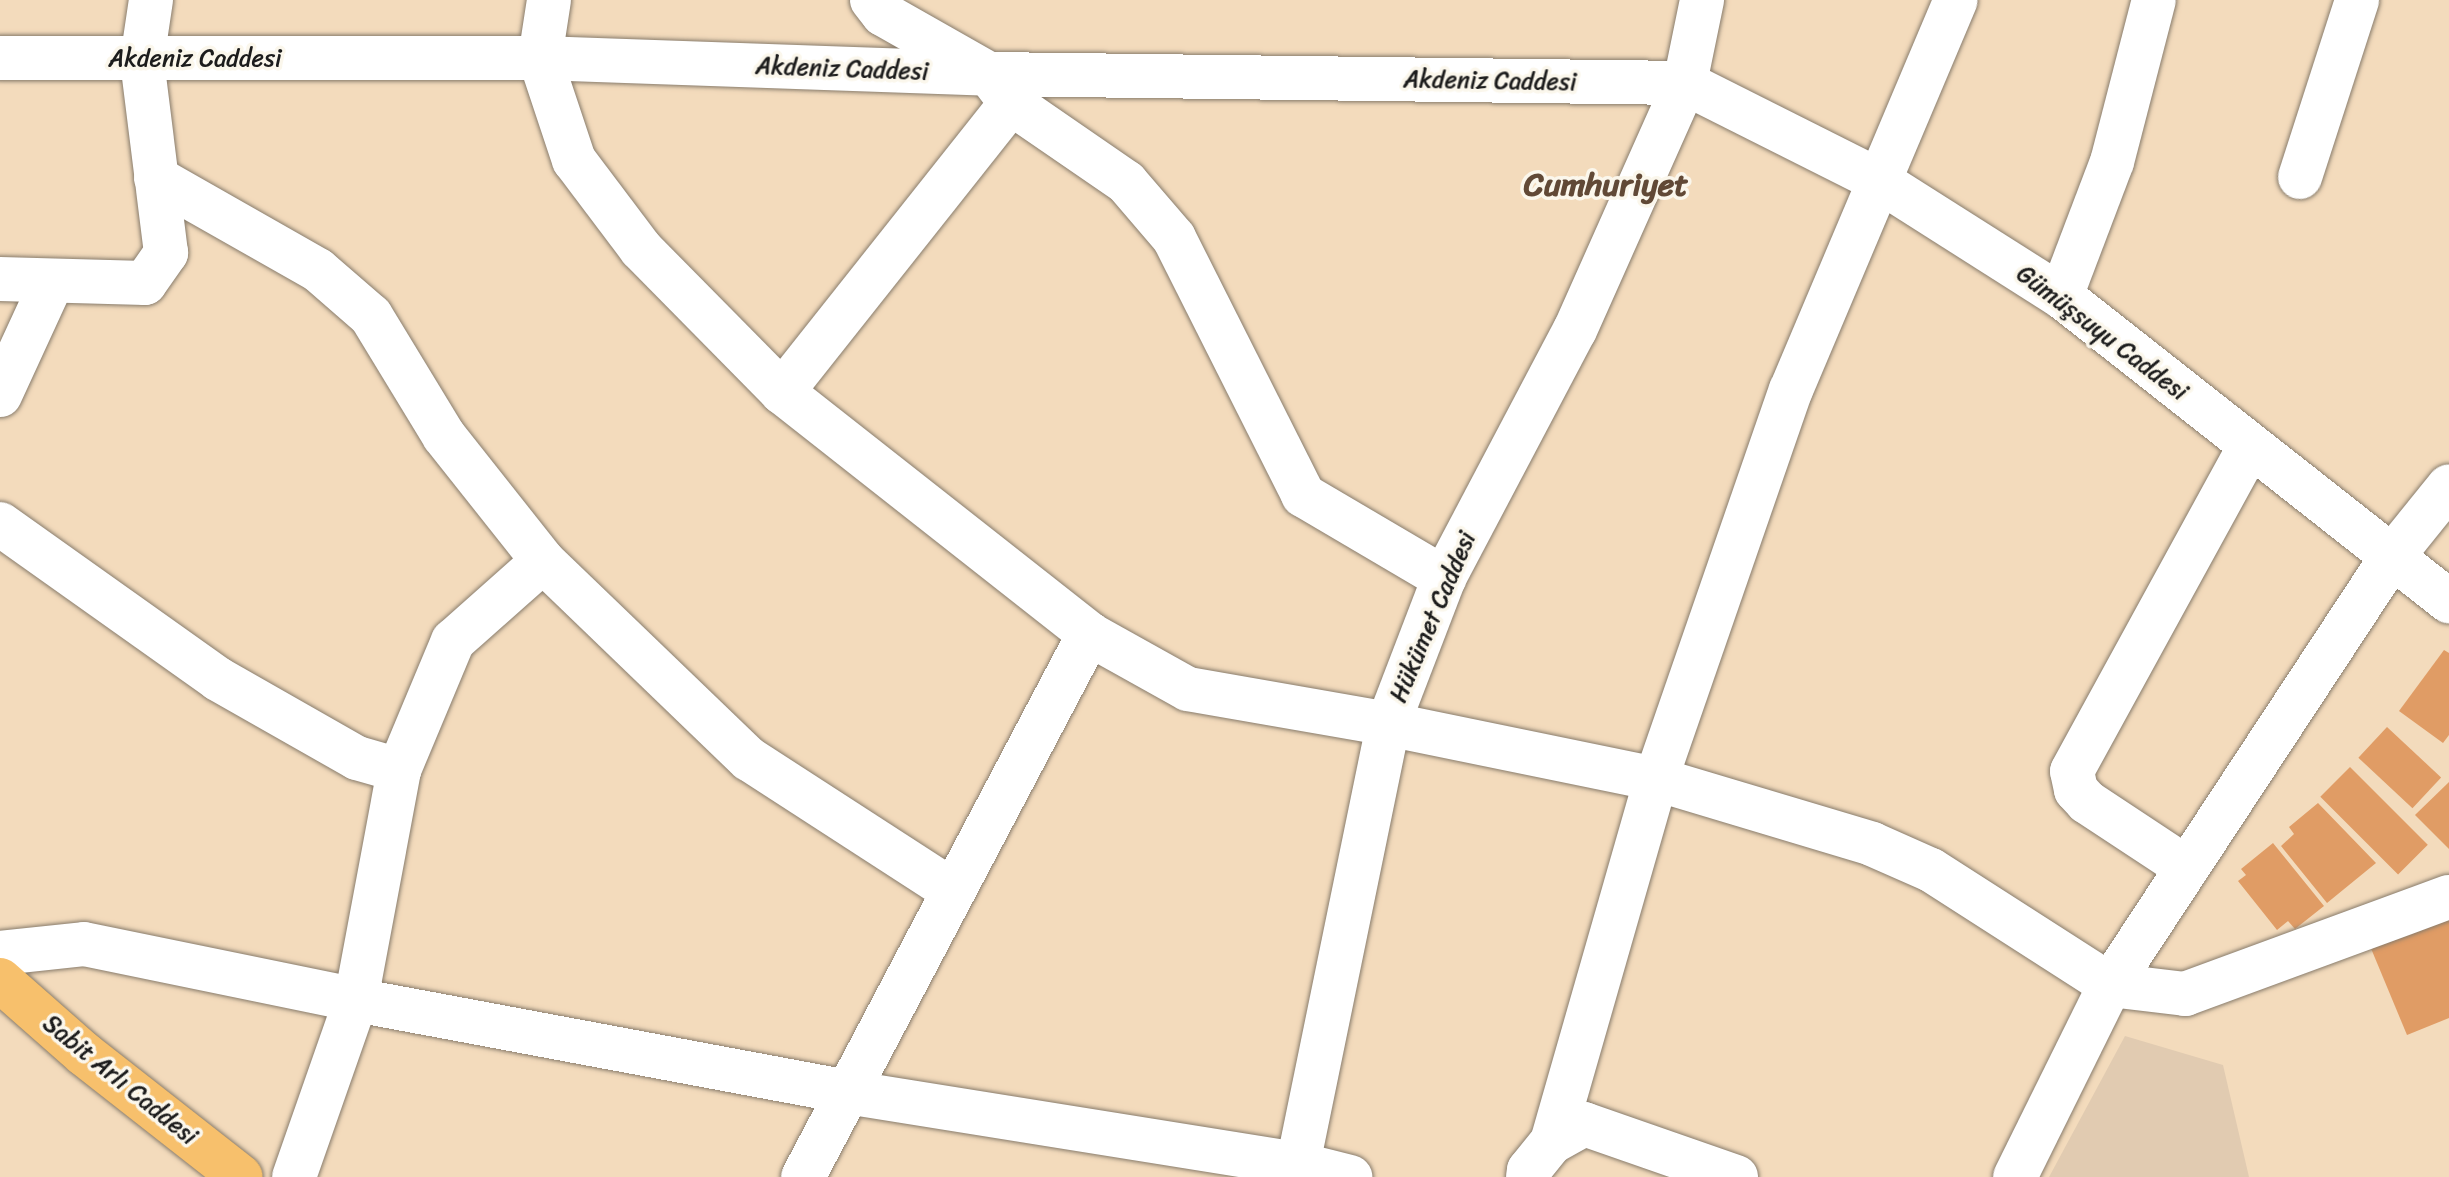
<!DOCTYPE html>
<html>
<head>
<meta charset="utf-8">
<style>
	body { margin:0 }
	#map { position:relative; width:2449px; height:1177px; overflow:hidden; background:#f3dbbc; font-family:Sriracha,sans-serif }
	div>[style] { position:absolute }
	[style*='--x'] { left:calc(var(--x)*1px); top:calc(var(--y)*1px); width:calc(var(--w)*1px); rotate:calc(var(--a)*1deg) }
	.built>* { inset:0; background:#e1cbb1 }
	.building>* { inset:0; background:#e09c65; transform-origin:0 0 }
	.roads { filter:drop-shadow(0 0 2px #887c6c) drop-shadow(0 0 2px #887c6c) }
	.minor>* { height:44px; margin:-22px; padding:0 22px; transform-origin:22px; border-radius:22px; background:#fff }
	.major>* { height:44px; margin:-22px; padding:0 22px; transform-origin:22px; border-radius:22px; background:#f7c06c }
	span { translate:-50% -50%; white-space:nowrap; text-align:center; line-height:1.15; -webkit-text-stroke:7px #fbf7ec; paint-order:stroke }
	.street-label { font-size:24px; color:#1c1c1c }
	.district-label { font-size:32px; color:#614936; font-weight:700 }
</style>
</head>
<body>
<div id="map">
	<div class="built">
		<i style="clip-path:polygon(2125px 1036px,2223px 1065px,2249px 1177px,2049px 1177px)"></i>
	</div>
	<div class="building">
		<i style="clip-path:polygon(2444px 650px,2449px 653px,2449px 735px,2443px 743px,2399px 711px)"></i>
		<i style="left:2387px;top:727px;width:74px;height:42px;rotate:43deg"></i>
		<i style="left:2350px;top:767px;width:110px;height:42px;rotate:45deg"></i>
		<i style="clip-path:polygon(2449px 782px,2449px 849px,2415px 815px)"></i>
		<i style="clip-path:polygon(2318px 803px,2376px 863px,2327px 903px,2281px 846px,2294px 834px,2289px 827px)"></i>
		<i style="clip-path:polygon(2273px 843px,2324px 906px,2295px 929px,2288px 921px,2277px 930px,2238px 881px,2246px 875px,2241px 869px)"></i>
		<i style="clip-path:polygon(2449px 914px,2449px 1018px,2407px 1035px,2370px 946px)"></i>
	</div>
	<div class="roads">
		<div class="minor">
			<i style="--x:549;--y:0;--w:59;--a:98.8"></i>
			<i style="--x:540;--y:58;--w:108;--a:71.6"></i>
			<i style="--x:574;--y:160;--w:111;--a:53"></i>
			<i style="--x:641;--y:249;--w:201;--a:45.4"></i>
			<i style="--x:782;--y:392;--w:391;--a:38.2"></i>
			<i style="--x:1089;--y:634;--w:113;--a:29.1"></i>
			<i style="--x:1188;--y:689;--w:203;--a:9.9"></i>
			<i style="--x:1388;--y:724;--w:274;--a:11.6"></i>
			<i style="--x:1656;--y:779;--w:226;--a:16.7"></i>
			<i style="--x:1872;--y:844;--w:64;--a:23.8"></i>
			<i style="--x:1931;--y:870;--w:213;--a:32.7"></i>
			<i style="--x:2110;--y:985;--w:76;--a:6.8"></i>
			<i style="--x:2185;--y:994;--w:281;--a:-20.2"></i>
			<i style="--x:872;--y:0;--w:18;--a:52"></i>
			<i style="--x:883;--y:14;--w:122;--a:29.5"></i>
			<i style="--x:989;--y:74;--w:36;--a:53"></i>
			<i style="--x:1011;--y:103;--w:140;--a:34.5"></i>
			<i style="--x:1126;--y:182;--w:74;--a:49.4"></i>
			<i style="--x:1174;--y:238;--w:288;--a:63.3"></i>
			<i style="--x:1303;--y:495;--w:164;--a:30.5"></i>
			<i style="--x:0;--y:58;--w:540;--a:0"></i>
			<i style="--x:540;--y:58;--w:449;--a:2"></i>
			<i style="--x:989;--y:74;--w:696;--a:0.74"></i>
			<i style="--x:1685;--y:83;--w:216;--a:26.7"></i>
			<i style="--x:1878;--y:180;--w:217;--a:32.4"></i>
			<i style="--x:2061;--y:296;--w:494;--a:38.2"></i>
			<i style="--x:2300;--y:177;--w:186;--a:-72.1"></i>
			<i style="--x:156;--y:178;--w:186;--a:29.6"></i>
			<i style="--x:318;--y:270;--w:70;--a:41"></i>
			<i style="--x:371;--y:316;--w:140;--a:58.7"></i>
			<i style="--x:444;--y:436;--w:159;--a:51.6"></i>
			<i style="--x:543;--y:561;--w:286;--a:43.9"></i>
			<i style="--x:749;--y:759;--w:243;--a:32.9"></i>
			<i style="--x:0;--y:279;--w:145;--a:1.6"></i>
			<i style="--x:145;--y:283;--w:37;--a:-55"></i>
			<i style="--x:166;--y:253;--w:194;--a:-97.1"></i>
			<i style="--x:142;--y:60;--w:61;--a:-81.5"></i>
			<i style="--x:2061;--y:296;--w:143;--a:-69.2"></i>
			<i style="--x:2112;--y:162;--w:167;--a:-75.5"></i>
			<i style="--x:782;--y:392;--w:369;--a:-51.6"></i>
			<i style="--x:0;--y:395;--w:124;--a:-65.3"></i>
			<i style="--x:0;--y:524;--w:267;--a:35.4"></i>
			<i style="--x:218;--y:679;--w:160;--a:29.6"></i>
			<i style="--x:357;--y:758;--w:44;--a:15.9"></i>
			<i style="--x:2187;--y:868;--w:120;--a:-146.6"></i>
			<i style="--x:2087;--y:802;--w:16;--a:-133"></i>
			<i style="--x:2076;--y:790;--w:19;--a:-102"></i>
			<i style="--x:2072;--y:771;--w:371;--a:-61.3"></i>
			<i style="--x:0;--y:953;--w:84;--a:-6.1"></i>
			<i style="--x:84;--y:944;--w:278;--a:11.6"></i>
			<i style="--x:356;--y:1000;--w:500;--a:10.6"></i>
			<i style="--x:847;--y:1092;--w:457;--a:9.1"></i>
			<i style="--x:1298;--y:1164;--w:54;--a:14"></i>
			<i style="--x:1552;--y:1142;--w:378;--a:-74"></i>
			<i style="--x:1656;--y:779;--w:412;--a:-70.9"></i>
			<i style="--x:1791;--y:390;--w:423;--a:-67.1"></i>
			<i style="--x:294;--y:1177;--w:188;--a:-70.7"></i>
			<i style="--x:356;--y:1000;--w:234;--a:-79.4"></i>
			<i style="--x:399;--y:770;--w:140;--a:-67.3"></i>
			<i style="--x:453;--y:641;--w:120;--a:-41.6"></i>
			<i style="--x:803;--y:1177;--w:614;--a:-62.22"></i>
			<i style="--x:1291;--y:1177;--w:15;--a:-62"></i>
			<i style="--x:1298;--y:1164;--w:449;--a:-78.4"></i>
			<i style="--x:1388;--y:724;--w:156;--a:-69"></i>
			<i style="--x:1444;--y:578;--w:280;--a:-62.2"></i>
			<i style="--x:1575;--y:330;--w:270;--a:-66"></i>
			<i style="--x:1685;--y:83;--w:85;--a:-78.4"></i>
			<i style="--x:1528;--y:1177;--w:7;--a:-82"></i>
			<i style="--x:1529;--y:1170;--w:36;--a:-51"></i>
			<i style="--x:1552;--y:1142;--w:37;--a:-29"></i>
			<i style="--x:1584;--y:1124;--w:161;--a:19.2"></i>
			<i style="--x:2015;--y:1177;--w:214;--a:-63.7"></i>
			<i style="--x:2110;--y:985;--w:511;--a:-56.65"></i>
			<i style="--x:2391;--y:558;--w:92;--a:-51.1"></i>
		</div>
		<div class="major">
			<i style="--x:0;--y:980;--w:112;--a:41.4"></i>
			<i style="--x:84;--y:1054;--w:199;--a:38.1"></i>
		</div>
	</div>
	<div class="street-label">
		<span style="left:195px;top:59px">Akdeniz Caddesi</span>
		<span style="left:842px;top:69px;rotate:2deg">Akdeniz Caddesi</span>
		<span style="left:1490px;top:81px;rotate:1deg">Akdeniz Caddesi</span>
		<span style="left:2102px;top:333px;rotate:37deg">Gümüşsuyu Caddesi</span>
		<span style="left:1433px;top:617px;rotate:-67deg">Hükümet Caddesi</span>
		<span style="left:120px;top:1080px;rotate:39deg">Sabit Arlı Caddesi</span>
	</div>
	<div class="district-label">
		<span style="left:1606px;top:185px">Cumhuriyet</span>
	</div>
</div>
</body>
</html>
